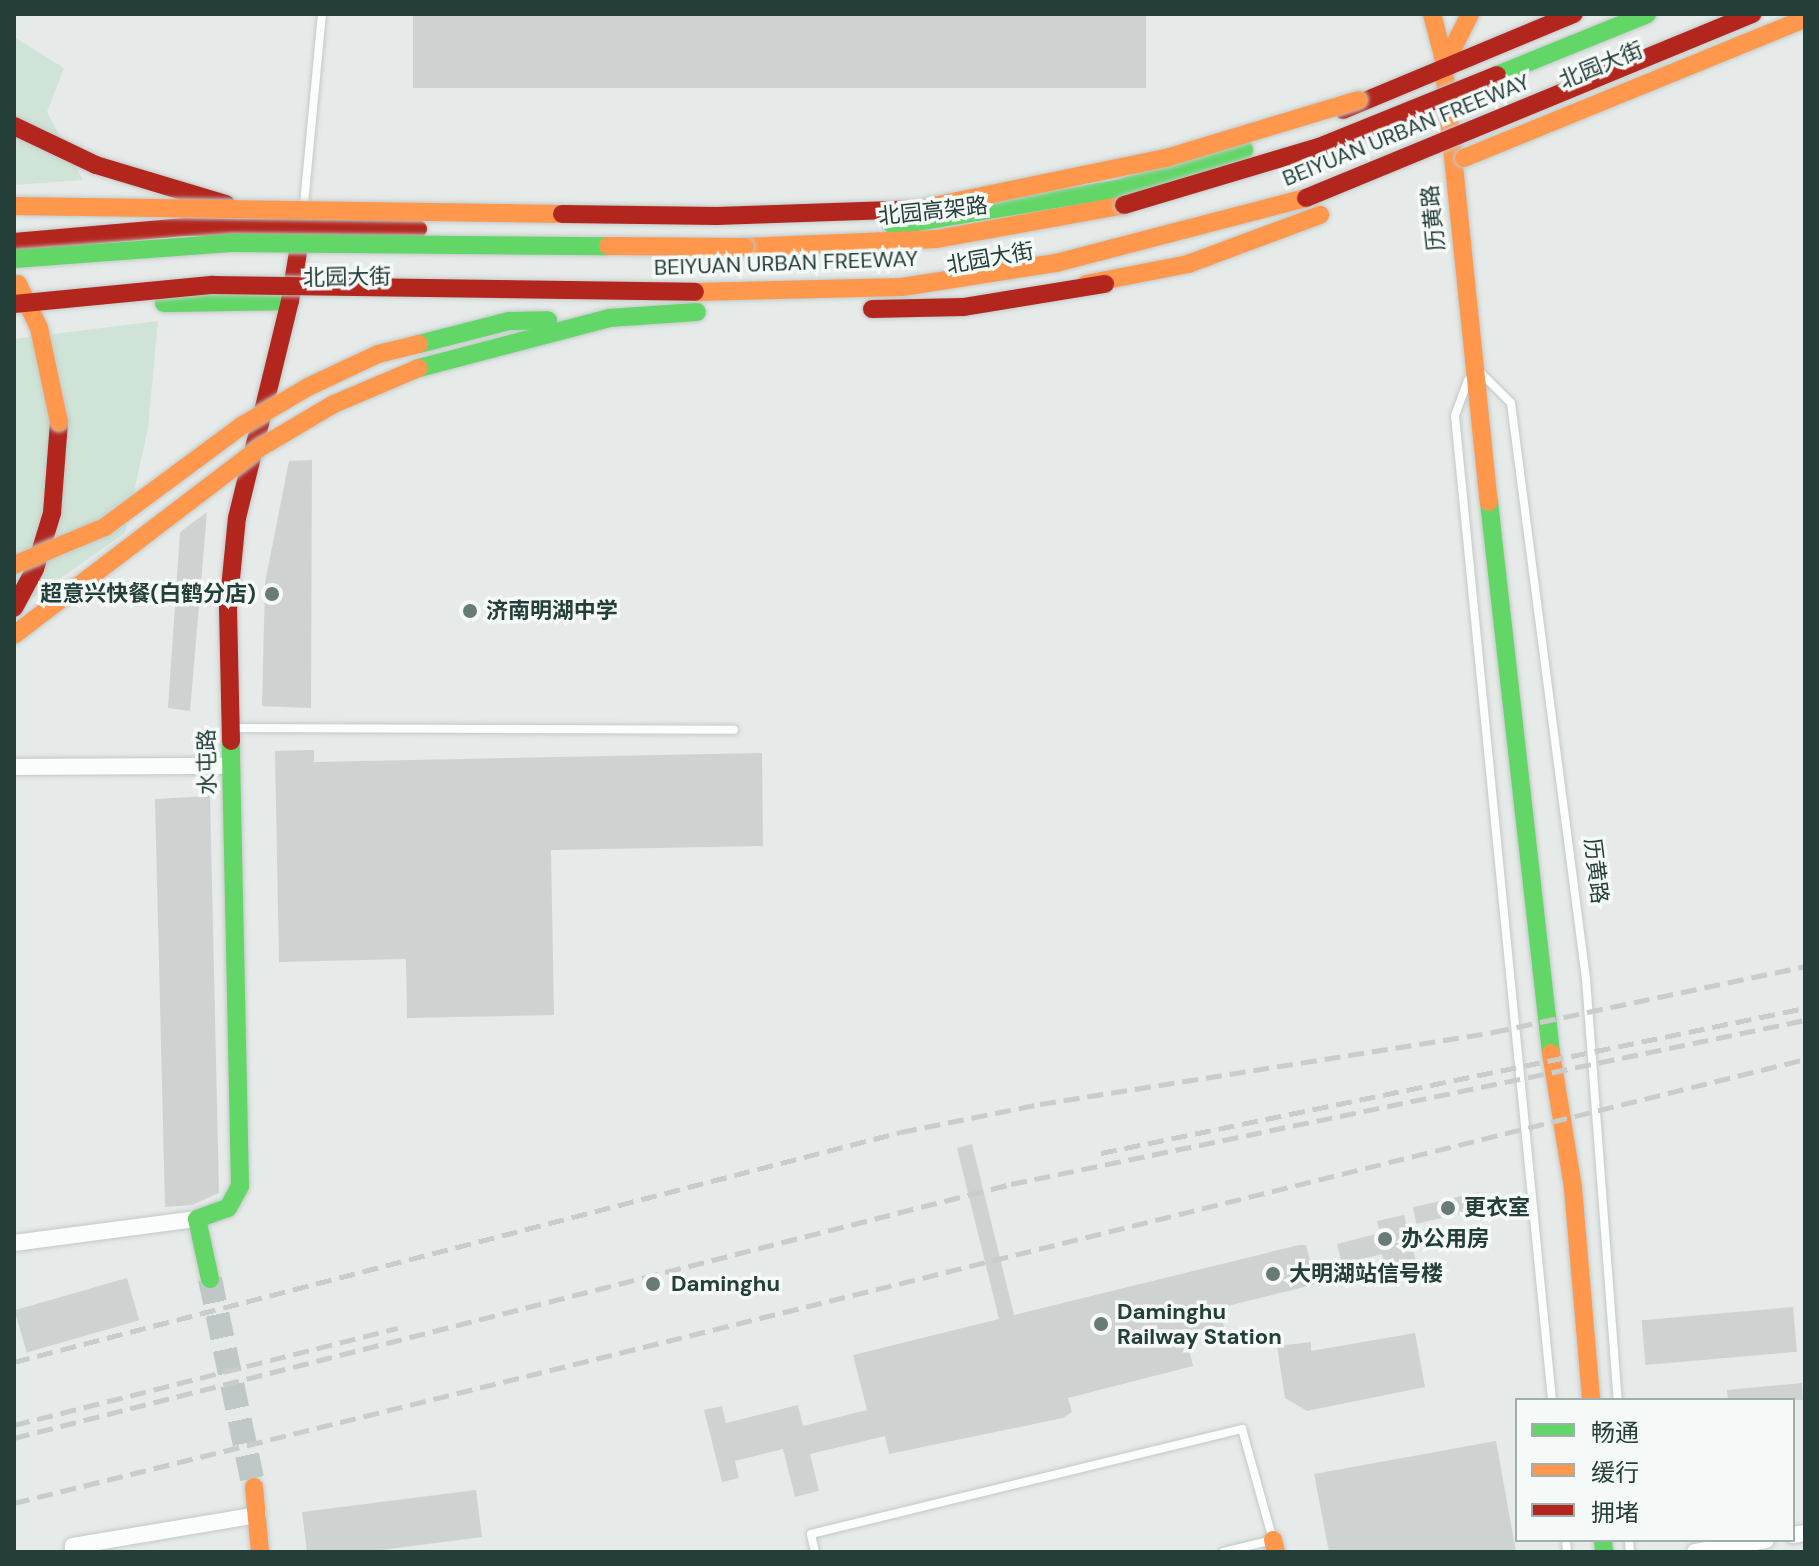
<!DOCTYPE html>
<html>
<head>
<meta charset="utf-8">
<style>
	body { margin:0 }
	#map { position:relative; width:1819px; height:1566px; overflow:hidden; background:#e6ebe9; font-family:"DM Sans","Noto Sans SC",sans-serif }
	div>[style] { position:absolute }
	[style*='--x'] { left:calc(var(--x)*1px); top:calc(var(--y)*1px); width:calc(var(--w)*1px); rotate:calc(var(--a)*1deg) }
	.green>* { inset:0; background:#d0e3d7 }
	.building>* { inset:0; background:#ced2d1; transform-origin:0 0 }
	.secondary-tunnel>* { height:24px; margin-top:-12px; transform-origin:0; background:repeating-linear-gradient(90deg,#bfc8c6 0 24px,transparent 0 36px) }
	.roads { filter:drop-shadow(0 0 2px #c3c8c6) drop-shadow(0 0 2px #c3c8c6) }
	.lane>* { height:8px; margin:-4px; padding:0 4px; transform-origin:4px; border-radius:4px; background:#fbfcfc }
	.street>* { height:16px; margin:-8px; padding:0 8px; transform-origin:8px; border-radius:8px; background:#fbfcfc }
	.fast>* { height:18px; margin:-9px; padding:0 9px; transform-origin:9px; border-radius:9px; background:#63d668 }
	.slow>* { height:18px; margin:-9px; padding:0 9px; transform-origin:9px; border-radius:9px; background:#ff974d }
	.jam>* { height:18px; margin:-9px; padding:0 9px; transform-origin:9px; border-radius:9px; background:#b3261e }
	.rail>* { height:5px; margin-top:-2.5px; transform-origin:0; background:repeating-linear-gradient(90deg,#c8cccb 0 16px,transparent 0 24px) }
	.bridges { filter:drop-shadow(0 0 2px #c2cac8) drop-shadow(0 0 2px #c2cac8) }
	.fast-bridge>* { height:18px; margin:-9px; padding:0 9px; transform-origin:9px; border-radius:9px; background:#63d668 }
	.slow-bridge>* { height:18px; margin:-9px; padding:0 9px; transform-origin:9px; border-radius:9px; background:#ff974d }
	.jam-bridge>* { height:18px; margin:-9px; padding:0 9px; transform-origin:9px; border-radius:9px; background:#b3261e }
	.dots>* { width:22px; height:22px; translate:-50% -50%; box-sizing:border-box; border:4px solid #f5faf8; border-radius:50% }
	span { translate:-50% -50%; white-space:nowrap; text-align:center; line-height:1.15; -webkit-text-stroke:7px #f5faf8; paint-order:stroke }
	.street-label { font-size:22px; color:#243e3a }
	.poi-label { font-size:22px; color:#243e3a; font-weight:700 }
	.right { translate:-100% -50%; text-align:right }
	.left { translate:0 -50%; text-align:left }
	.frame { position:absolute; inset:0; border:16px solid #243e3a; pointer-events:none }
	.legend { position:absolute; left:1515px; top:1398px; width:280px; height:144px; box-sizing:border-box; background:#f5faf8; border:2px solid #a1afac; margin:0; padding:10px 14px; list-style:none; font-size:24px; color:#243e3a }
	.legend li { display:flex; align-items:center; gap:16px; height:40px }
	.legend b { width:40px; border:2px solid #a1afac }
</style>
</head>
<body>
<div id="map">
	<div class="green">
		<i style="clip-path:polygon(14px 37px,64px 68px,47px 112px,83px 180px,14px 185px)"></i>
		<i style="clip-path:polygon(158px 321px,148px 428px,125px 533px,14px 611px,14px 339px)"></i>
	</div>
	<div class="building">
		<i style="left:413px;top:14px;width:733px;height:74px"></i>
		<i style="clip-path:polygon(312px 460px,311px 708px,262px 706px,265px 583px,289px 461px)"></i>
		<i style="clip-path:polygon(207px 512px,190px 711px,168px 708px,180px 532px)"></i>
		<i style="clip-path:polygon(314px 750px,314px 762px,762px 753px,763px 846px,551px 850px,554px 1015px,407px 1018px,406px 959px,279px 962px,275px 751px)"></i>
		<i style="clip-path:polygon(210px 796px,219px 1193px,192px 1205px,165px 1207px,155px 799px)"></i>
		<i style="clip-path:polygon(972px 1144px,1014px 1315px,1299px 1245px,1306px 1245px,1316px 1284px,1219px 1308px,1224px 1327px,1186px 1336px,1193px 1366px,1068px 1398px,1072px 1412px,1063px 1418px,889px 1454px,885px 1436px,810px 1454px,819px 1491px,795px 1497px,783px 1449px,735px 1461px,739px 1478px,722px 1482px,704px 1410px,722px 1406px,726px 1423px,798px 1405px,803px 1426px,867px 1410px,853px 1355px,999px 1319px,957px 1148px)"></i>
		<i style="left:1479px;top:1192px;width:17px;height:68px;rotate:77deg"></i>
		<i style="clip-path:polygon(1404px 1215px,1416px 1262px,1386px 1269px,1382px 1254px,1342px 1264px,1337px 1244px,1380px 1233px,1377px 1221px)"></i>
		<i style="left:127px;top:1278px;width:44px;height:117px;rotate:74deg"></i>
		<i style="left:1793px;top:1307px;width:45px;height:152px;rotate:85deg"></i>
		<i style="clip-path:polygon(1415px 1333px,1425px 1387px,1307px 1411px,1285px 1398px,1277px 1346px,1311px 1342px,1311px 1351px)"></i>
		<i style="clip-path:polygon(1802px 1383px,1803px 1400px,1728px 1400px,1727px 1390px)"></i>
		<i style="clip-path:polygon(1496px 1441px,1516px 1552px,1329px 1552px,1314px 1474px)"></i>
		<i style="clip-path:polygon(476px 1490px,482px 1537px,366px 1552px,307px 1552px,302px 1512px)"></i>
	</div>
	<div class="secondary-tunnel">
		<i style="--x:210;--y:1279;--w:213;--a:78.1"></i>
	</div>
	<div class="roads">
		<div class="lane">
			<i style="--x:304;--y:204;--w:191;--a:-84.6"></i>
			<i style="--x:1481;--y:373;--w:42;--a:45"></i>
			<i style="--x:1511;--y:403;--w:581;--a:82.58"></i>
			<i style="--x:1586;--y:979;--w:422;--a:85.7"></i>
			<i style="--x:1468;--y:380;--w:38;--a:110"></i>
			<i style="--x:1455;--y:416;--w:989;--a:84.37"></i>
			<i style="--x:235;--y:728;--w:499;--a:0.2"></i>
			<i style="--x:1566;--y:1540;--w:12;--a:85"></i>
			<i style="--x:1629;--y:1540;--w:12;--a:85"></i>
			<i style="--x:815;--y:1552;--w:18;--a:-103"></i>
			<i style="--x:811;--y:1534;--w:444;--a:-13.7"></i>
			<i style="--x:1242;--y:1429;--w:115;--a:74.4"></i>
			<i style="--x:1273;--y:1540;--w:51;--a:166.5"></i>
		</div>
		<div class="street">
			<i style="--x:14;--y:767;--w:216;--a:-0.3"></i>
			<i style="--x:14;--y:1243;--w:185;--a:-7.5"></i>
			<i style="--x:1793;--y:1535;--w:12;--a:-9"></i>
			<i style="--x:73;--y:1552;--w:6;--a:-90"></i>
			<i style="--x:73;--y:1546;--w:188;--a:-9.5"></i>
			<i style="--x:1695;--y:1552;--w:72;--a:-9.6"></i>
		</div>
		<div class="fast">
			<i style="--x:893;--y:226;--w:227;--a:-9.4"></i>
			<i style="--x:1117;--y:189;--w:133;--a:-17.1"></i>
			<i style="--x:164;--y:303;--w:125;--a:-0.9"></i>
			<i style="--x:1489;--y:502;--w:554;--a:83.58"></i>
			<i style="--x:210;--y:1279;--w:61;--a:-102.2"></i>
			<i style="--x:197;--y:1219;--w:33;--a:-20"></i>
			<i style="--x:228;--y:1208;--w:25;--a:-61"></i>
			<i style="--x:240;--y:1186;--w:445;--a:-91.2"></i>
			<i style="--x:1603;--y:1540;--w:12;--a:85"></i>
		</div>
		<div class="slow">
			<i style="--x:1432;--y:14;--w:52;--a:75.4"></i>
			<i style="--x:1445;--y:64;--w:56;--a:-63.4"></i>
			<i style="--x:1445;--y:79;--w:425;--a:84.1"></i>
			<i style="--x:745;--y:247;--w:192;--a:-2.4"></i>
			<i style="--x:937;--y:239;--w:190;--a:-10.3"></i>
			<i style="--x:1551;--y:1053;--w:137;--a:80.7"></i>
			<i style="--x:1573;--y:1188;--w:213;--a:85.1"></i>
			<i style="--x:254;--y:1487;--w:65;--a:84.7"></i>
			<i style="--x:1273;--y:1540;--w:12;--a:76"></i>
		</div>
		<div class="jam">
			<i style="--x:1343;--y:110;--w:250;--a:-22.6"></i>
			<i style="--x:14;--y:126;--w:91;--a:25.4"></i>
			<i style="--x:96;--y:165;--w:136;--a:16.7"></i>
			<i style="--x:14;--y:242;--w:174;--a:-5"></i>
			<i style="--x:187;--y:227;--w:231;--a:0.5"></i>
			<i style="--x:14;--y:608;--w:44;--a:-61.7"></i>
			<i style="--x:35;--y:569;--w:59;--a:-73.1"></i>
			<i style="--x:52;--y:513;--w:91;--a:-85.6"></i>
			<i style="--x:231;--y:741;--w:132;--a:-91.3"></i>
			<i style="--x:228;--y:609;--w:91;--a:-84.4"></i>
			<i style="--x:237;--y:518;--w:223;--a:-76.3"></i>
			<i style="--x:290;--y:301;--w:74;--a:-80.7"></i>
		</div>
	</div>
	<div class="rail">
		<i style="--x:1101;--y:1153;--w:719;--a:-11.64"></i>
		<i style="--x:14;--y:1362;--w:916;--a:-14.54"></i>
		<i style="--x:901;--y:1132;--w:142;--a:-11.4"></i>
		<i style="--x:1040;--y:1104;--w:459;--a:-9"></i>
		<i style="--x:1493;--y:1032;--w:319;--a:-11.9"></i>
		<i style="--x:14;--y:1425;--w:396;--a:-14.2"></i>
		<i style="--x:14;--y:1438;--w:1029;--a:-14.29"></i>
		<i style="--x:1011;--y:1184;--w:811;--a:-11.67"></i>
		<i style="--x:14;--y:1503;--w:1845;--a:-13.92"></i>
	</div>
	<div class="bridges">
		<div class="fast-bridge">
			<i style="--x:1497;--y:75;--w:162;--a:-22.1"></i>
			<i style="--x:14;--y:259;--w:220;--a:-4.2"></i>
			<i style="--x:233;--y:243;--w:375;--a:0.5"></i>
			<i style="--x:419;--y:344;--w:93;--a:-14.3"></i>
			<i style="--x:509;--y:321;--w:39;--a:-1"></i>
			<i style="--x:419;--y:368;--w:196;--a:-14.7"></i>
			<i style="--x:609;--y:318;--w:88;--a:-3.9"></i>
		</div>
		<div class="slow-bridge">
			<i style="--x:1464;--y:158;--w:368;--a:-22.2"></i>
			<i style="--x:14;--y:206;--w:548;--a:0.84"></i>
			<i style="--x:919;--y:209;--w:252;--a:-11.7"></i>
			<i style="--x:1166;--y:158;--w:201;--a:-16.8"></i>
			<i style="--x:608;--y:246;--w:137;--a:0.4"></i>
			<i style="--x:18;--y:284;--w:49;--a:64.5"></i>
			<i style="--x:39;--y:328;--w:96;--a:78"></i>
			<i style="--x:1086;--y:284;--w:104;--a:-11.1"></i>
			<i style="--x:1188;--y:264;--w:141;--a:-20.4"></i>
			<i style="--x:695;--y:292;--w:207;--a:-1.4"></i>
			<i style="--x:902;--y:287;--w:156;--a:-8.9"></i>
			<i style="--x:1056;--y:263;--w:258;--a:-14.6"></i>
			<i style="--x:14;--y:565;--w:99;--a:-22.7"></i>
			<i style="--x:105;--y:527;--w:172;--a:-36.5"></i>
			<i style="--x:243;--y:425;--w:75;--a:-30.3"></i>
			<i style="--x:308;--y:387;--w:77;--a:-25.2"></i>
			<i style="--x:378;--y:354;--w:42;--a:-13.7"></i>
			<i style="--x:14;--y:635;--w:310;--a:-37.3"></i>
			<i style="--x:261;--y:447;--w:85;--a:-30.5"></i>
			<i style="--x:334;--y:404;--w:92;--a:-23"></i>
		</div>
		<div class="jam-bridge">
			<i style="--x:1306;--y:198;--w:483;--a:-22.4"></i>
			<i style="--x:1124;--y:205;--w:203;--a:-16.6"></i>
			<i style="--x:1319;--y:147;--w:192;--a:-22"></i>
			<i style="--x:562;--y:214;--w:156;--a:0.7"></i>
			<i style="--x:718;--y:216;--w:201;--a:-2"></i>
			<i style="--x:14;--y:304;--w:200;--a:-5.5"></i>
			<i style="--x:213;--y:285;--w:482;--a:0.8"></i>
			<i style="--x:872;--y:309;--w:92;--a:-1.2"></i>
			<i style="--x:964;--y:307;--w:143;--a:-9.3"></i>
		</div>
	</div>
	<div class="dots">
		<i style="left:272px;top:594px;background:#687b77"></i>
		<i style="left:470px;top:611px;background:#687b77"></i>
		<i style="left:1448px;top:1208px;background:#687b77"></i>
		<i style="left:1385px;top:1239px;background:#687b77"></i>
		<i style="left:1273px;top:1274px;background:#687b77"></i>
		<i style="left:653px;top:1284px;background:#687b77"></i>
		<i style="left:1101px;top:1324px;background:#687b77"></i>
	</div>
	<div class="street-label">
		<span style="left:1601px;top:65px;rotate:-22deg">北园大街</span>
		<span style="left:1406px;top:130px;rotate:-22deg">BEIYUAN URBAN FREEWAY</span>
		<span style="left:933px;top:211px;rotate:-6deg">北园高架路</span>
		<span style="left:1433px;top:218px;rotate:-96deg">历黄路</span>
		<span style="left:990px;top:258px;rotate:-10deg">北园大街</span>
		<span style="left:786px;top:263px;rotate:-2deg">BEIYUAN URBAN FREEWAY</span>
		<span style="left:347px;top:277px;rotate:-1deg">北园大街</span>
		<span style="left:207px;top:762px;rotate:-91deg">水屯路</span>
		<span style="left:1596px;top:871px;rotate:83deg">历黄路</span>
	</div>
	<div class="poi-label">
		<span class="right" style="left:256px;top:594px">超意兴快餐(白鹤分店)</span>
		<span class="left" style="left:486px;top:611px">济南明湖中学</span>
		<span class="left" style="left:1464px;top:1208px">更衣室</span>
		<span class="left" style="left:1401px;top:1239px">办公用房</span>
		<span class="left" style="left:1289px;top:1274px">大明湖站信号楼</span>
		<span class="left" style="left:671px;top:1284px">Daminghu</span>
		<span class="left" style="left:1117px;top:1324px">Daminghu<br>Railway Station</span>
	</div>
	<div class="frame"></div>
	<ul class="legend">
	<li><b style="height:10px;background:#63d668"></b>畅通</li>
	<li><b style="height:10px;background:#ff974d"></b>缓行</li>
	<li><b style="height:10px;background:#b3261e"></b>拥堵</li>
	</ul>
</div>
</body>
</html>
